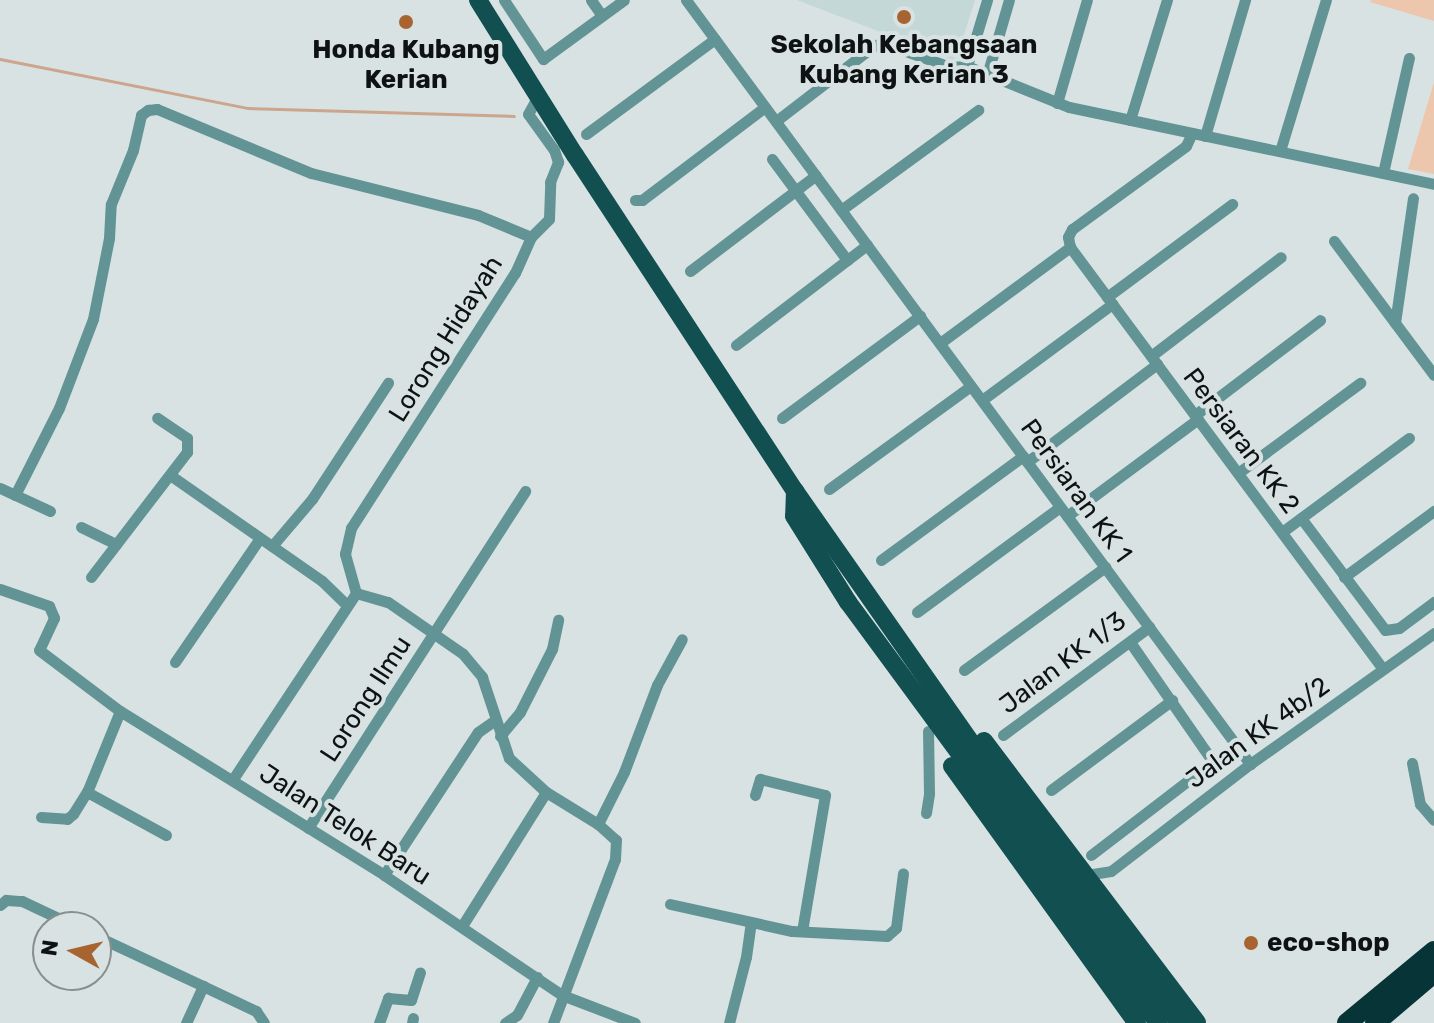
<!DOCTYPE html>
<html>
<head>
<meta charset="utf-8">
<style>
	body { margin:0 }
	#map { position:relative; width:1434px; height:1023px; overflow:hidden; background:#d8e2e2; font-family:Rubik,sans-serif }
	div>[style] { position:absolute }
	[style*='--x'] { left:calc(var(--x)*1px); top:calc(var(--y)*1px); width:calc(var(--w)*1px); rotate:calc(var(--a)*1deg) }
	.built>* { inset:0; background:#c4d8d8 }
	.green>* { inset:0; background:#edc7ad }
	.stream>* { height:3px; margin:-1.5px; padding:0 1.5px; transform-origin:1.5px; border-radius:1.5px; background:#cba68c }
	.street>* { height:11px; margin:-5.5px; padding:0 5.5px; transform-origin:5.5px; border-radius:5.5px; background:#639495 }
	.primary>* { height:18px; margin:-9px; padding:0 9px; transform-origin:9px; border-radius:9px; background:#114f50 }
	.highway>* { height:20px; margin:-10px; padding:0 10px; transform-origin:10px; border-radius:10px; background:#073436 }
	.dots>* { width:22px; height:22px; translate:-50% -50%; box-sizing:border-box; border:4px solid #d8e2e2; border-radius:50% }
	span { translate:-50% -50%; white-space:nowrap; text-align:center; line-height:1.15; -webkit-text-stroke:8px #d8e2e2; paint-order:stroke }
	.poi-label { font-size:26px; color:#0e1212; font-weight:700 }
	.left { translate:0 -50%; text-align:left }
	.street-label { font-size:26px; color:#0e1212 }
	.north { position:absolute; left:32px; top:911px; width:80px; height:80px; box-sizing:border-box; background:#d8e2e2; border:2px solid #878f8f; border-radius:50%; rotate:278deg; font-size:22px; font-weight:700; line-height:32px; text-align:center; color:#0e1212 }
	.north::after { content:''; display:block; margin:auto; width:28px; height:36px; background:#a76431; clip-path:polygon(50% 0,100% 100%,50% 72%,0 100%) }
</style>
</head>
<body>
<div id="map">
	<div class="built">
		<i style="clip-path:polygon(797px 0,975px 0,958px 54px,953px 60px)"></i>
	</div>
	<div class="green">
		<i style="clip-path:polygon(1371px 0,1434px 0,1434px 21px,1370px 2px)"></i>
		<i style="clip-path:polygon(1434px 82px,1434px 174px,1408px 169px)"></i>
	</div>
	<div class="stream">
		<i style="--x:0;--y:59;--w:253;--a:11.2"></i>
		<i style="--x:248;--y:108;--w:266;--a:1.7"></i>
	</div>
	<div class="street">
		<i style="--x:504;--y:0;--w:71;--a:56.5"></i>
		<i style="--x:543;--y:59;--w:100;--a:-36.1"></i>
		<i style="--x:591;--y:0;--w:19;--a:55"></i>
		<i style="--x:686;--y:0;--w:950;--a:53.56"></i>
		<i style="--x:967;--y:66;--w:69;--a:-73.1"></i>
		<i style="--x:987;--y:75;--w:78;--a:-73.7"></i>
		<i style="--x:1057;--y:103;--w:107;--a:-73.8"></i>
		<i style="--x:1130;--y:120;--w:126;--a:-72.9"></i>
		<i style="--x:776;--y:121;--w:125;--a:-37.5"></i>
		<i style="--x:875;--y:45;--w:8;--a:-14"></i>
		<i style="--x:883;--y:43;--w:71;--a:19.7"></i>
		<i style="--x:950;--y:67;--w:17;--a:-3"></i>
		<i style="--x:967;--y:66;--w:110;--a:21.9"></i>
		<i style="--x:1069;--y:107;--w:373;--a:11.9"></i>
		<i style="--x:1192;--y:133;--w:14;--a:115"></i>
		<i style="--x:1186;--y:146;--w:141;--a:143.9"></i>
		<i style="--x:1072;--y:229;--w:9;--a:117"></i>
		<i style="--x:1068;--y:237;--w:10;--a:79"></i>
		<i style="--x:1070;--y:247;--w:525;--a:53.44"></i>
		<i style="--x:586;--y:134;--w:160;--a:-36.4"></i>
		<i style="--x:1205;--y:136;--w:142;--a:-73.6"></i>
		<i style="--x:1280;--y:151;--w:158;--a:-73.1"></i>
		<i style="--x:772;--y:159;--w:126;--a:53.4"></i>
		<i style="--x:1383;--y:173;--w:118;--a:-77.3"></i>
		<i style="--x:635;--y:200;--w:7;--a:0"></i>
		<i style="--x:642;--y:200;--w:154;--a:-37.1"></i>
		<i style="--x:841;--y:210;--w:170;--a:-36.1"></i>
		<i style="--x:1334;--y:241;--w:167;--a:53.3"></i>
		<i style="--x:690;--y:271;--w:158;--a:-37.3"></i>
		<i style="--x:1107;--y:297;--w:156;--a:-36.6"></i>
		<i style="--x:1395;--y:323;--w:126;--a:-81.8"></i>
		<i style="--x:940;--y:343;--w:162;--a:-36.4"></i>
		<i style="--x:736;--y:345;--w:165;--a:-37.4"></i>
		<i style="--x:1151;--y:356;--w:163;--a:-37.3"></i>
		<i style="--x:982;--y:400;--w:162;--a:-36.4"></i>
		<i style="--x:1195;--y:415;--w:157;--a:-37.2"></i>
		<i style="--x:782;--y:418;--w:172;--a:-36.5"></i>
		<i style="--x:1027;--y:462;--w:163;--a:-37"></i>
		<i style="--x:1238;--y:473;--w:152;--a:-36.4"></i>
		<i style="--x:170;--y:475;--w:185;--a:34.9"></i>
		<i style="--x:322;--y:581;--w:33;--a:44"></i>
		<i style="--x:0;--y:488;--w:55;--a:24.7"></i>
		<i style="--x:829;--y:489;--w:175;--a:-36"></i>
		<i style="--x:15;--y:495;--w:97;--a:-63.2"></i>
		<i style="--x:59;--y:408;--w:95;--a:-69.1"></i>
		<i style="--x:93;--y:319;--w:83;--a:-78.8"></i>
		<i style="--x:109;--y:238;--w:34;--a:-87"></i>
		<i style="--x:111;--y:204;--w:58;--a:-67.8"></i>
		<i style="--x:133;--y:150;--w:36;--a:-77"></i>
		<i style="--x:141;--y:115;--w:9;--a:-36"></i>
		<i style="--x:148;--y:110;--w:9;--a:-6"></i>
		<i style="--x:157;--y:109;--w:167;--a:22.6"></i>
		<i style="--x:311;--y:173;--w:172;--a:14.1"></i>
		<i style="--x:478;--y:215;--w:57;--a:22.5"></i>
		<i style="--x:1067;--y:516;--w:163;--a:-36.5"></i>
		<i style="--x:1301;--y:518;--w:140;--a:53.1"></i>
		<i style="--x:1385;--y:630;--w:14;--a:-8"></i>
		<i style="--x:1399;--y:628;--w:44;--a:-36.6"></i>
		<i style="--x:81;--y:527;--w:39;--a:26"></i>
		<i style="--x:1282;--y:532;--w:158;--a:-36.5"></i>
		<i style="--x:272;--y:546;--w:62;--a:-49.6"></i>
		<i style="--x:312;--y:499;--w:139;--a:-56.8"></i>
		<i style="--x:881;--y:560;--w:176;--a:-36.2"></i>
		<i style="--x:91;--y:577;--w:158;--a:-52.5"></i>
		<i style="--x:187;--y:452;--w:14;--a:-90"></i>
		<i style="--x:187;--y:438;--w:36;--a:-146"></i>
		<i style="--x:1344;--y:577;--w:112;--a:-36.3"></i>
		<i style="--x:0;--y:589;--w:52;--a:19.1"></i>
		<i style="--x:49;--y:606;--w:13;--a:67"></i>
		<i style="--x:54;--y:618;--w:35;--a:115"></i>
		<i style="--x:39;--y:650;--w:101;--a:37"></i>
		<i style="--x:120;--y:711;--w:311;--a:31.8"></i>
		<i style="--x:384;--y:875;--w:215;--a:34"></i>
		<i style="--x:562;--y:995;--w:78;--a:21"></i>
		<i style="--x:356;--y:593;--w:41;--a:-105.8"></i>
		<i style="--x:345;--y:554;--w:27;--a:-77"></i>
		<i style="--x:351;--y:528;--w:303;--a:-57.3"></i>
		<i style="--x:515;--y:273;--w:39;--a:-66"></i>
		<i style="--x:531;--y:237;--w:25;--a:-45"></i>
		<i style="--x:549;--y:219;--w:37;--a:-88"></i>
		<i style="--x:550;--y:182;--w:22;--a:-68"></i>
		<i style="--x:558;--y:162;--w:13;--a:-108"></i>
		<i style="--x:554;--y:150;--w:44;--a:-125.8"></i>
		<i style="--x:528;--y:114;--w:21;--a:-61"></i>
		<i style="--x:356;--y:593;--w:33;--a:16"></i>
		<i style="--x:388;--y:602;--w:91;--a:34.7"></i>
		<i style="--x:463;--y:654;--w:30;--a:50"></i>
		<i style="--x:482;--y:677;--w:85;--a:71.6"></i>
		<i style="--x:509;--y:758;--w:50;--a:42.6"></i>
		<i style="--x:546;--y:792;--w:61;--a:31.6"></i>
		<i style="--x:598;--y:824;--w:24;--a:42"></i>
		<i style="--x:616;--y:840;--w:19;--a:93"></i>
		<i style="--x:615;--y:859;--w:175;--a:110.7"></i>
		<i style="--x:917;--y:612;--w:177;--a:-36.3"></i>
		<i style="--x:175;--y:662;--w:150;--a:-55.6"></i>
		<i style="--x:964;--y:670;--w:175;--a:-36.1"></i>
		<i style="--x:1003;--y:735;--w:182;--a:-36.5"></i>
		<i style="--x:500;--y:736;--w:31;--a:-50"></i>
		<i style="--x:520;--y:712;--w:71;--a:-63.1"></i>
		<i style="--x:552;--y:649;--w:30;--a:-78"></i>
		<i style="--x:1412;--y:763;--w:42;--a:79"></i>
		<i style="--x:1420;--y:804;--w:21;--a:49"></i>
		<i style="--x:233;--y:779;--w:223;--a:-56.5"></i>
		<i style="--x:1051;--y:790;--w:151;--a:-36.6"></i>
		<i style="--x:87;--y:792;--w:90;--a:28.6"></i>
		<i style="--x:755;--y:795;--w:17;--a:-73"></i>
		<i style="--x:760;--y:779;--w:67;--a:13.8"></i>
		<i style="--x:825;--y:795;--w:138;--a:99.6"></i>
		<i style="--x:926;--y:813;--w:20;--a:-81"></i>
		<i style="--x:929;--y:793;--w:62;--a:-90.9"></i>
		<i style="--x:41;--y:817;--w:26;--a:4"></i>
		<i style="--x:67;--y:819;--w:8;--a:-40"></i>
		<i style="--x:73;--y:814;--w:26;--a:-58"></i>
		<i style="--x:87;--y:792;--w:87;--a:-67.8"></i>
		<i style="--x:598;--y:824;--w:58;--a:-63.4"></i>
		<i style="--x:624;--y:772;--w:93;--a:-69.2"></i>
		<i style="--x:657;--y:685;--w:52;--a:-61.5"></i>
		<i style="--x:308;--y:828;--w:401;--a:-57.2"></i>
		<i style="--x:1091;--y:855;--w:146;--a:-37.5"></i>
		<i style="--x:1207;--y:766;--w:8;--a:-60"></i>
		<i style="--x:1211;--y:759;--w:142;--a:-124.7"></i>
		<i style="--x:384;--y:875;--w:171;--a:-56.7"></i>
		<i style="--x:478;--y:732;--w:21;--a:-35"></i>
		<i style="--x:1086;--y:875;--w:25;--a:-9"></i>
		<i style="--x:1111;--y:871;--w:175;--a:-37.6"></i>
		<i style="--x:1250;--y:764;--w:226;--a:-35.4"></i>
		<i style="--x:670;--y:904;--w:125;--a:12.5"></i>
		<i style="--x:792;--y:931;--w:95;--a:3"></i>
		<i style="--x:887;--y:936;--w:12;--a:-42"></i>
		<i style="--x:896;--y:928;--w:55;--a:-82.7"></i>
		<i style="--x:0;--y:905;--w:8;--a:-40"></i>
		<i style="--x:6;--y:900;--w:16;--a:4"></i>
		<i style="--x:22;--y:901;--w:61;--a:25.3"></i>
		<i style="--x:462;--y:926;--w:158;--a:-57.9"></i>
		<i style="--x:96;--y:936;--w:118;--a:25"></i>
		<i style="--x:186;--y:1023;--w:41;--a:-65.3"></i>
		<i style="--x:203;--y:986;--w:59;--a:25.3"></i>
		<i style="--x:256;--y:1011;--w:14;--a:56"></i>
		<i style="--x:379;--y:1023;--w:27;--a:-70"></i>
		<i style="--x:388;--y:998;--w:23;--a:5"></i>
		<i style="--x:411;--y:1000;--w:29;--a:-72"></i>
		<i style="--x:412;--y:1023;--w:5;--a:-79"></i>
		<i style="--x:505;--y:1023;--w:14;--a:-34"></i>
		<i style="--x:517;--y:1015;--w:43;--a:-62.2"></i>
		<i style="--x:729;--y:1023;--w:68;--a:-75.6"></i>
		<i style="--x:746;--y:957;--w:34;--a:-82"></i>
	</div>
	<div class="primary">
		<i style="--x:478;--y:0;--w:183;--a:58"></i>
		<i style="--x:575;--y:155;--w:402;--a:56.8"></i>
		<i style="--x:795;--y:491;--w:386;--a:55"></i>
		<i style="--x:1016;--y:807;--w:271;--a:53"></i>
		<i style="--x:795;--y:491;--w:25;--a:92"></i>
		<i style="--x:794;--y:516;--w:102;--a:57.9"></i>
		<i style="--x:848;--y:602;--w:523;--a:53.63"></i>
		<i style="--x:984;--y:741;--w:353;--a:52.9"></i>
		<i style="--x:952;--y:766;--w:317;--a:54.3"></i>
	</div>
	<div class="highway">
		<i style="--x:1347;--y:1023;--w:113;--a:-39.6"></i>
		<i style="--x:1375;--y:1023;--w:77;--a:-40.3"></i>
	</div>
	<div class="dots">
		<i style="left:904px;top:17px;background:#a76431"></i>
		<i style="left:406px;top:22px;background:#a76431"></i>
		<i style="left:1251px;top:943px;background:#a76431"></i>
	</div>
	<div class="poi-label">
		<span style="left:904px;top:60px">Sekolah Kebangsaan<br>Kubang Kerian 3</span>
		<span style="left:406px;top:65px">Honda Kubang<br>Kerian</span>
		<span class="left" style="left:1267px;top:943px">eco-shop</span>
	</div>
	<div class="street-label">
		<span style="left:446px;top:339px;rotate:-58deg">Lorong Hidayah</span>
		<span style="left:1241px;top:441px;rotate:53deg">Persiaran KK 2</span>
		<span style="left:1076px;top:491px;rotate:54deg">Persiaran KK 1</span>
		<span style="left:1063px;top:663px;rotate:-37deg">Jalan KK 1/3</span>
		<span style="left:366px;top:699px;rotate:-57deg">Lorong Ilmu</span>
		<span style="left:1258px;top:733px;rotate:-36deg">Jalan KK 4b/2</span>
		<span style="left:345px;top:825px;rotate:33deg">Jalan Telok Baru</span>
	</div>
	<div class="north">N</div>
</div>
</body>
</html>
